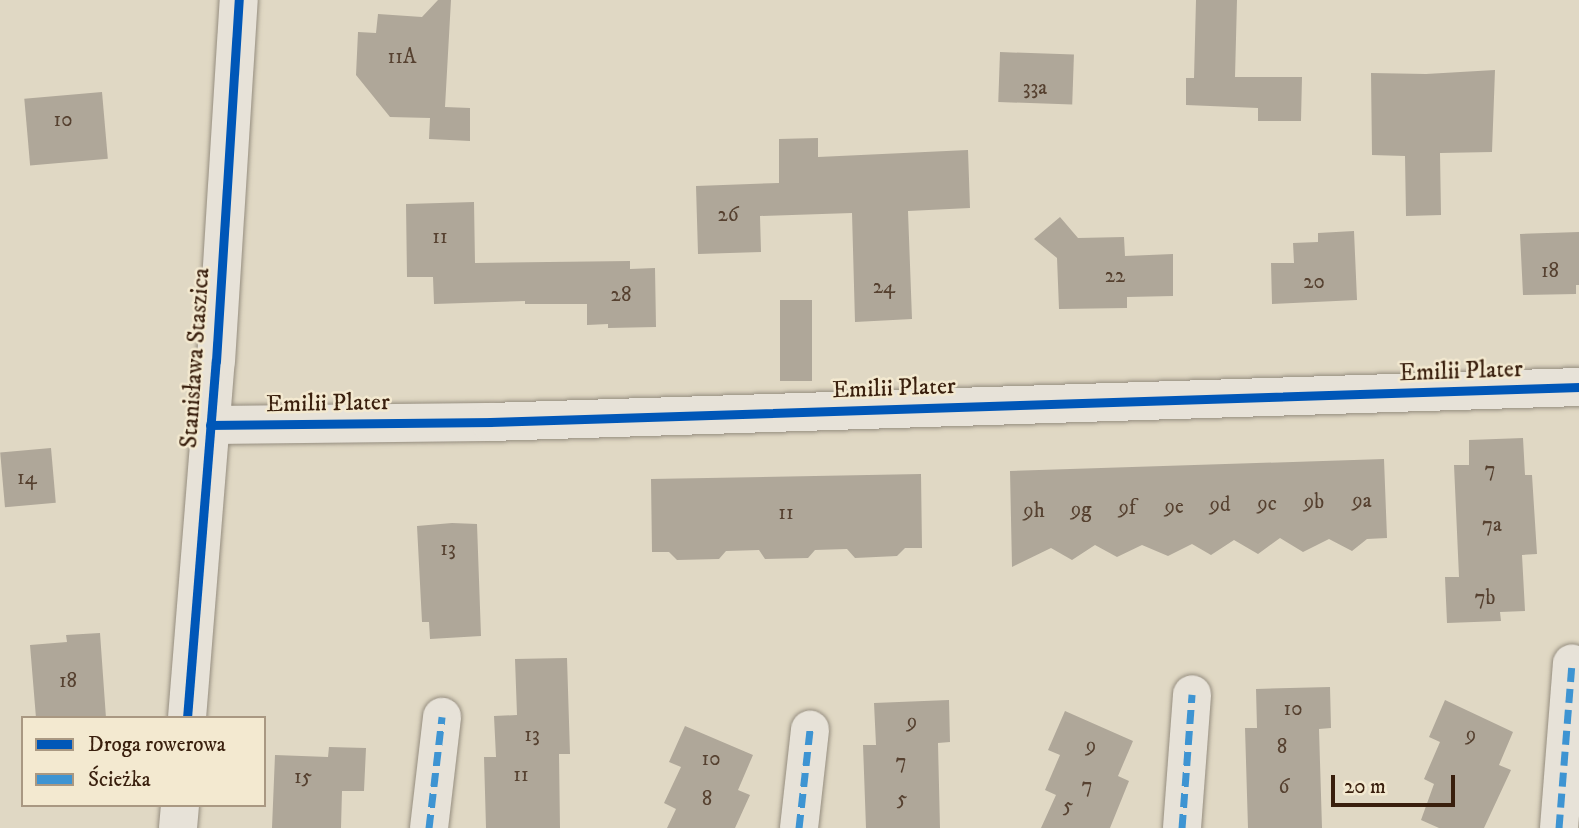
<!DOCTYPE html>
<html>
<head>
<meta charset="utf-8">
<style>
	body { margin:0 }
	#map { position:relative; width:1579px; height:828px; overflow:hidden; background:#e0d8c4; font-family:"IM FELL DW Pica",serif }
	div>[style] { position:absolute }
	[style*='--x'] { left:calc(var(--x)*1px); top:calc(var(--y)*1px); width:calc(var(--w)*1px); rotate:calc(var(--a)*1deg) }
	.building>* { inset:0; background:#afa799; transform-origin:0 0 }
	.roads { filter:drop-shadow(0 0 2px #958d7f) drop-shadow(0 0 2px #958d7f) }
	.minor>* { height:38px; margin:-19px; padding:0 19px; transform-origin:19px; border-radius:19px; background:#e7e2d8 }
	.quiet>* { height:7px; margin-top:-3.5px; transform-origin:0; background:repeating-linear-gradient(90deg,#3e94d2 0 14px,transparent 0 21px) }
	.cycleway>* { height:9px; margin:-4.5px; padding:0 4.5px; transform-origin:4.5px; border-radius:4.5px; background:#0057b8 }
	span { translate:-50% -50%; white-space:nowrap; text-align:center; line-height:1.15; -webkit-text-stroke:5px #f3e9d0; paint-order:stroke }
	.number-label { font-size:21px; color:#564130 }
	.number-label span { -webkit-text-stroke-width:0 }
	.street-label { font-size:24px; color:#391f0d }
	.legend { position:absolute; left:21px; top:716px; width:245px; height:91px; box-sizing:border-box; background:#f3e9d0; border:2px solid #a99882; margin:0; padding:9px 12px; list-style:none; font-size:21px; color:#391f0d }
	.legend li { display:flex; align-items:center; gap:14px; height:35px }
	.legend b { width:35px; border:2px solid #a99882 }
	.scale { position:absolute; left:1331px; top:775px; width:124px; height:32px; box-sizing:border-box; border:4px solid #391f0d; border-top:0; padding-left:9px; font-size:21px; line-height:24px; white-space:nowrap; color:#391f0d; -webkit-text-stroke:5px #f3e9d0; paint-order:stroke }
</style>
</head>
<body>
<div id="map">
	<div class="building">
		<i style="clip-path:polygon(438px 0,451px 0,445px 107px,470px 108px,470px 141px,429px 139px,430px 118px,390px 117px,356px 75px,358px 32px,376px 33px,378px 14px,422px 17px)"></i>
		<i style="clip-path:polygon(1196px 0,1237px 0,1235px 77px,1302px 77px,1301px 121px,1258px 121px,1258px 108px,1186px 105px,1186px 78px,1194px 78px)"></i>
		<i style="left:1000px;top:52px;width:74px;height:50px;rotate:2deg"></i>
		<i style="clip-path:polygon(1495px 70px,1492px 152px,1440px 153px,1441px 215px,1406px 216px,1405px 156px,1372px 155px,1371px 73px,1426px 74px)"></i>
		<i style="left:102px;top:92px;width:67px;height:78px;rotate:85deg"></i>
		<i style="clip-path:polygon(818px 138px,818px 157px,968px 150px,970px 208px,908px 211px,912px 319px,855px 322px,852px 213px,760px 216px,761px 252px,698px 254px,696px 186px,779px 183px,779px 139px)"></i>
		<i style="clip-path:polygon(474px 202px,475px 263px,630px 261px,630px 269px,655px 268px,656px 327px,608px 328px,608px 324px,587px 325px,587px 304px,525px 304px,525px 301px,434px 304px,433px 277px,407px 277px,406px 204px)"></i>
		<i style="clip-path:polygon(1060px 217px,1078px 238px,1124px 237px,1125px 256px,1173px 254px,1173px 296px,1127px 297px,1127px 308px,1059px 309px,1057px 258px,1034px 239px)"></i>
		<i style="clip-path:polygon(1354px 231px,1357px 300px,1272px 304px,1271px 263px,1294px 263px,1293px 243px,1318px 242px,1318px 233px)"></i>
		<i style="clip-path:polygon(1579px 232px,1579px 285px,1576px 285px,1576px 294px,1523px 295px,1520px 234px)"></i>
		<i style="left:780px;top:300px;width:32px;height:81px"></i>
		<i style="clip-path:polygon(1523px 438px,1525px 475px,1532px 475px,1537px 554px,1522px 555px,1525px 611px,1500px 612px,1501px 621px,1447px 623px,1445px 577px,1459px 577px,1454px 465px,1469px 465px,1469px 440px)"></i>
		<i style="left:51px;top:448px;width:55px;height:51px;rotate:85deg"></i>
		<i style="clip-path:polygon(1384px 459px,1387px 538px,1367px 539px,1352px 551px,1329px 539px,1303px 552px,1280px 538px,1258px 554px,1234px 540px,1211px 555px,1192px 544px,1168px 556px,1142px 545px,1117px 557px,1095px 545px,1072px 560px,1051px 548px,1012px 567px,1010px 471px)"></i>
		<i style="clip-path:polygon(921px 474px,922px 548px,905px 548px,897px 556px,855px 558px,847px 549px,815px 550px,808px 558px,765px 559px,759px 550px,726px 551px,719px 559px,677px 560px,669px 552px,652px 552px,651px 479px)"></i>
		<i style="clip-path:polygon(452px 523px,477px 524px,481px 636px,430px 639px,429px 622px,422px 622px,417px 526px)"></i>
		<i style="clip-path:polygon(100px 633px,106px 718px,36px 718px,30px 645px,67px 642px,66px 635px)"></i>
		<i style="clip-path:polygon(567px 658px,570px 754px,559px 754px,560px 828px,486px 828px,484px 757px,496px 757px,494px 716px,517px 715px,515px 659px)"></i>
		<i style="clip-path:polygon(1330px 687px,1331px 728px,1319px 729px,1322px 828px,1248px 828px,1245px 728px,1257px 728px,1256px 689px)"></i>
		<i style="clip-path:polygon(949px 700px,950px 742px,938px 743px,940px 828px,866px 828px,863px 745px,876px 745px,874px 703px)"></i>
		<i style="clip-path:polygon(1445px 700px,1513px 732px,1499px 765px,1511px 770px,1484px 828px,1439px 828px,1421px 820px,1434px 784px,1424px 779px,1440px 742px,1429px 737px)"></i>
		<i style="clip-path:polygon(1065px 711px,1133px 741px,1118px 776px,1129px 781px,1110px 828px,1041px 828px,1056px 795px,1045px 790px,1060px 755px,1048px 750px)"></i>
		<i style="clip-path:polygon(685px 726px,753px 755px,738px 790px,750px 795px,735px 828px,667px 828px,676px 809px,664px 803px,681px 767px,669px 762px)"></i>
		<i style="clip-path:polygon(329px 747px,366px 748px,364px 791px,342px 791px,341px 828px,272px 828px,275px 755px,328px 757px)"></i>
	</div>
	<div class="roads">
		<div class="minor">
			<i style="--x:210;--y:425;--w:280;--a:-0.6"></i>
			<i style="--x:490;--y:422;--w:1090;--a:-1.84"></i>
			<i style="--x:187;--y:718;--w:358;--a:-85.4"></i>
			<i style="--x:216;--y:361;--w:362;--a:-86.4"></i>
			<i style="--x:178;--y:828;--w:23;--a:-85"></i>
			<i style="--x:429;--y:828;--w:112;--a:-83.3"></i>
			<i style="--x:799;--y:828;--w:99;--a:-83.6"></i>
			<i style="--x:1182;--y:828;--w:134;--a:-85.7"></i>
			<i style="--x:1559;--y:828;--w:165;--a:-85.5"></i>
		</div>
	</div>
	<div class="quiet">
		<i style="--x:429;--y:828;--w:112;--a:-83.3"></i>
		<i style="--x:799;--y:828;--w:99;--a:-83.6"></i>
		<i style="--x:1182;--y:828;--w:134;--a:-85.7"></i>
		<i style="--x:1559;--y:828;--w:165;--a:-85.5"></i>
	</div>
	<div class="cycleway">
		<i style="--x:210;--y:425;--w:280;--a:-0.6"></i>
		<i style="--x:490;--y:422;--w:1090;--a:-1.84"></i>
		<i style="--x:187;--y:718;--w:358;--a:-85.4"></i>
		<i style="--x:216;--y:361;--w:362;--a:-86.4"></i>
	</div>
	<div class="number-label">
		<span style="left:402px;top:57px">11A</span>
		<span style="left:1035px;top:88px">33a</span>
		<span style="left:63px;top:120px">10</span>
		<span style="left:728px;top:215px">26</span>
		<span style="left:440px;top:237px">11</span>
		<span style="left:1550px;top:271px">18</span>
		<span style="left:1115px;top:276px">22</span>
		<span style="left:1314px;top:282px">20</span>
		<span style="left:884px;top:287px">24</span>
		<span style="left:621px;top:295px">28</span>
		<span style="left:1490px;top:470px">7</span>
		<span style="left:27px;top:478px">14</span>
		<span style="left:1362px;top:501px">9a</span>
		<span style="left:1314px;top:502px">9b</span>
		<span style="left:1267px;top:504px">9c</span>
		<span style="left:1220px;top:505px">9d</span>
		<span style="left:1174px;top:507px">9e</span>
		<span style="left:1127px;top:508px">9f</span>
		<span style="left:1081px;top:510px">9g</span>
		<span style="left:1034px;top:511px">9h</span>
		<span style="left:786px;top:513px">11</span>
		<span style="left:1492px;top:525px">7a</span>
		<span style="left:448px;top:549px">13</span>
		<span style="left:1485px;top:598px">7b</span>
		<span style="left:68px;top:681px">18</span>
		<span style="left:1293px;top:709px">10</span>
		<span style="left:912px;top:722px">9</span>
		<span style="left:532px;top:735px">13</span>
		<span style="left:1471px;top:735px">9</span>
		<span style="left:1091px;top:746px">9</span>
		<span style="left:1282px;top:747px">8</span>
		<span style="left:711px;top:759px">10</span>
		<span style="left:901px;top:762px">7</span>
		<span style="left:521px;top:775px">11</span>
		<span style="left:303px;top:777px">15</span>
		<span style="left:1087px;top:786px">7</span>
		<span style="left:1284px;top:787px">6</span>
		<span style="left:707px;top:799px">8</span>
		<span style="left:902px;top:799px">5</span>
		<span style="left:1068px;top:806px">5</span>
	</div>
	<div class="street-label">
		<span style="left:196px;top:358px;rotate:-86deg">Stanisława Staszica</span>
		<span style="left:1461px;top:372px;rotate:-2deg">Emilii Plater</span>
		<span style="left:894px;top:389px;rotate:-2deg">Emilii Plater</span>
		<span style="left:328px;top:404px;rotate:-1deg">Emilii Plater</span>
	</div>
	<ul class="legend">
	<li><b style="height:9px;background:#0057b8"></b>Droga rowerowa</li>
	<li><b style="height:9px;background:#3e94d2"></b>Ścieżka</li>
	</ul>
	<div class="scale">20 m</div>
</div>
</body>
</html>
